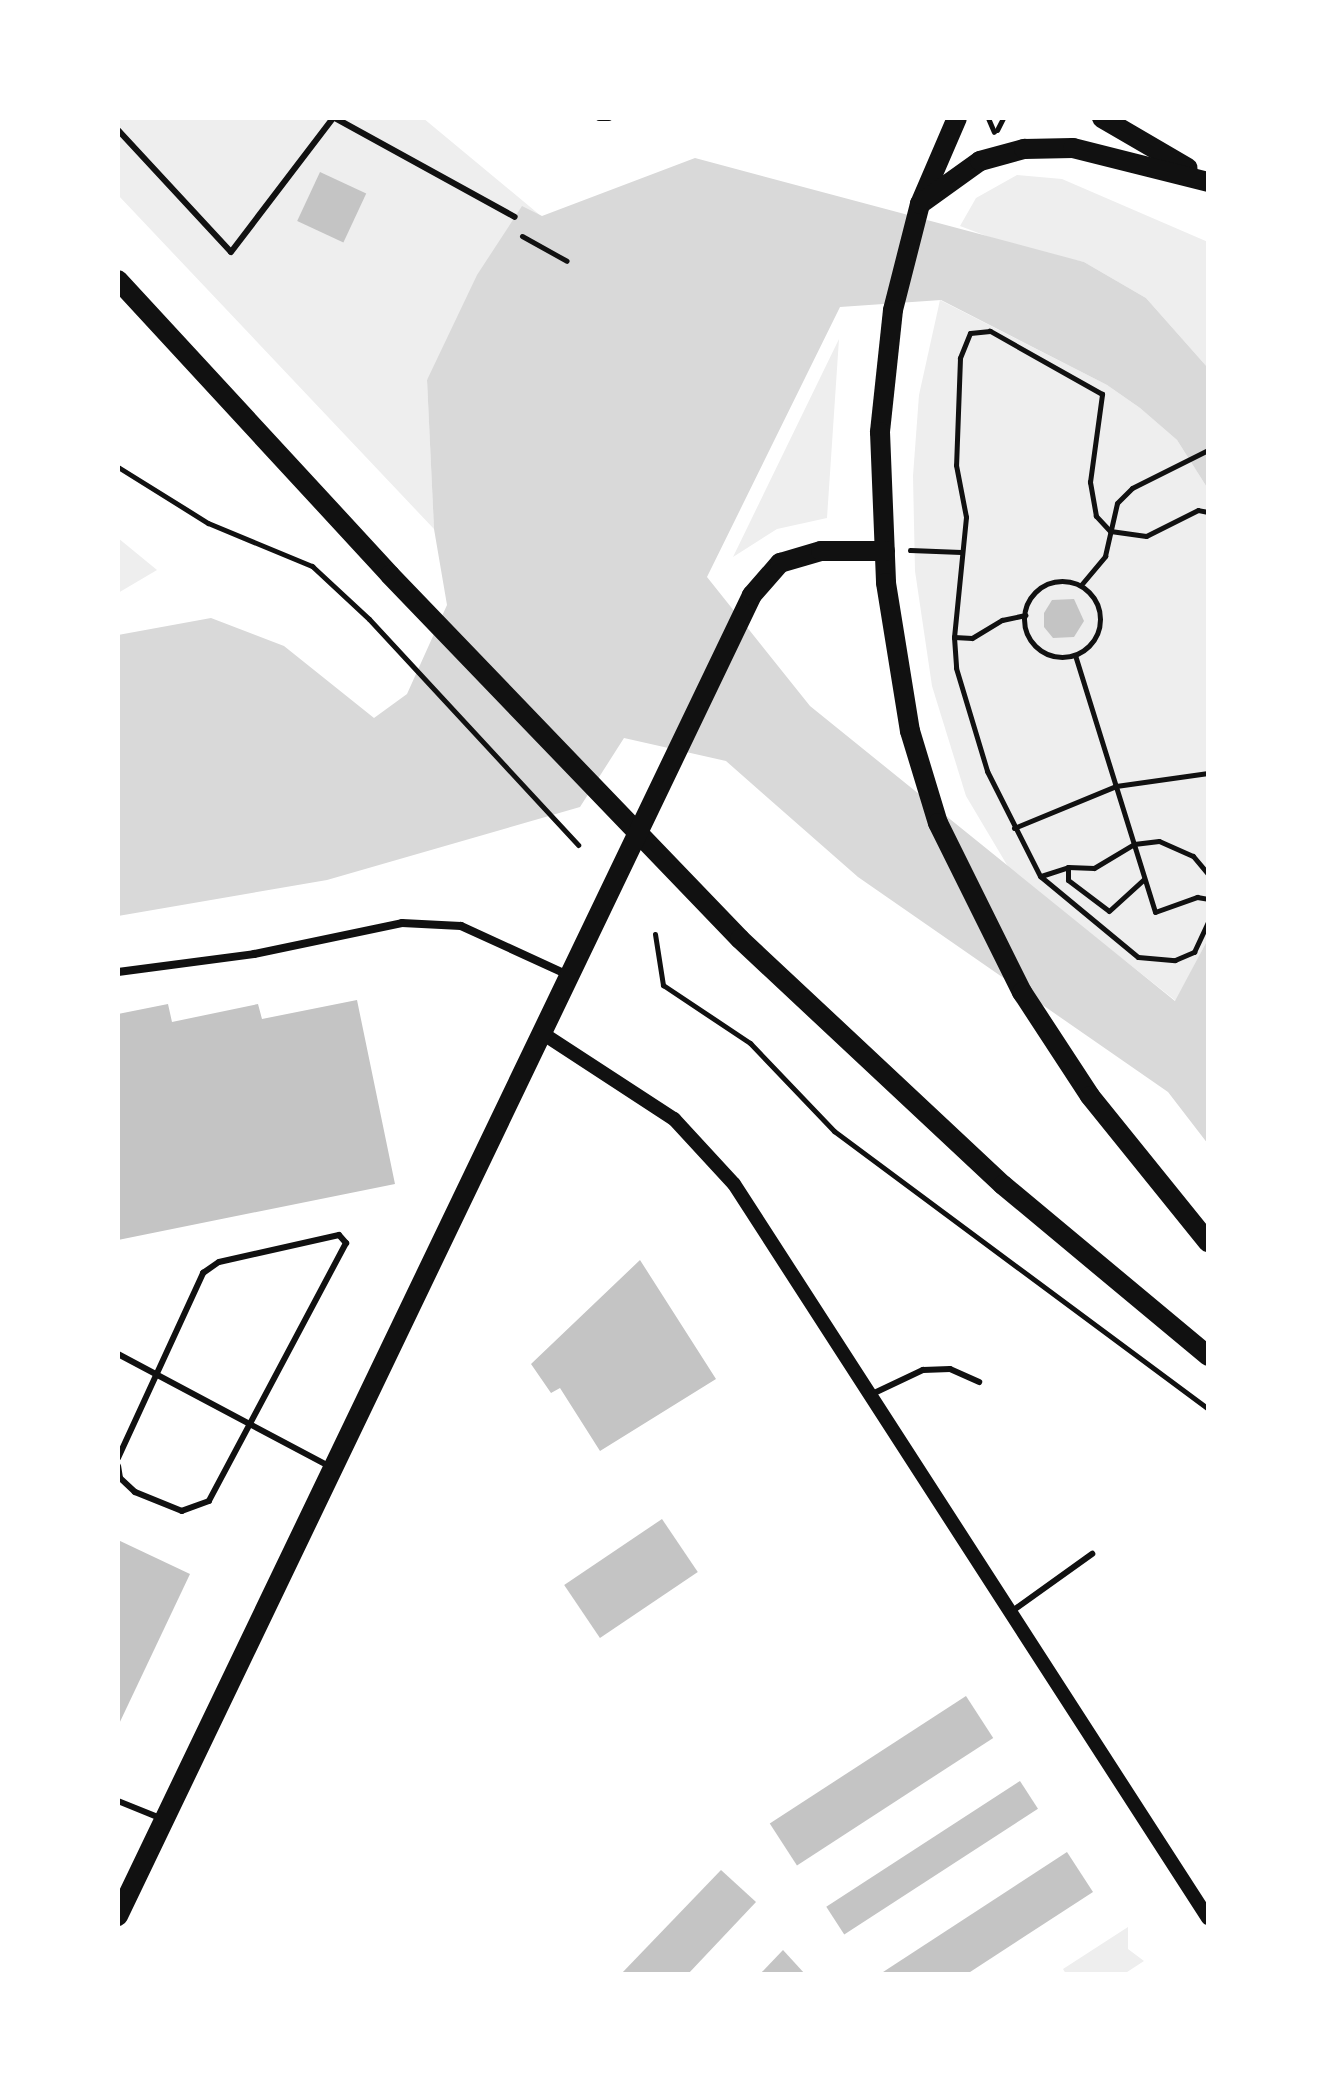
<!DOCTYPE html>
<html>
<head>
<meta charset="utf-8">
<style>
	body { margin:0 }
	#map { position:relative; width:1326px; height:2092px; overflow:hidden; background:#fff; font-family:Rubik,sans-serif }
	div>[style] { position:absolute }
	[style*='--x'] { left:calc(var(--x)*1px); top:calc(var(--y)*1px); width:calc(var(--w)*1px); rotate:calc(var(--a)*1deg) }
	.green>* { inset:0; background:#eee }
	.water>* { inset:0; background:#d9d9d9 }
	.building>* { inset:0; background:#c4c4c4; transform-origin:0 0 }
	.path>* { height:5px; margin:-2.5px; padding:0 2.5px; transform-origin:2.5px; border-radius:2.5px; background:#111 }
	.path>.ring { margin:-2.5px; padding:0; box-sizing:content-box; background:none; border:5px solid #111; border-radius:50% }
	.service>* { height:6px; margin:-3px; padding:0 3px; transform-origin:3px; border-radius:3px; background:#111 }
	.minor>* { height:8px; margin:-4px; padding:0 4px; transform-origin:4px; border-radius:4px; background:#111 }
	.tertiary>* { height:14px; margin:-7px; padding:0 7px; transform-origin:7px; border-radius:7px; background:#111 }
	.primary>* { height:20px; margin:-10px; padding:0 10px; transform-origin:10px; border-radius:10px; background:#111 }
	span { translate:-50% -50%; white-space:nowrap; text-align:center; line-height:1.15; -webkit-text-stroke:8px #fff; paint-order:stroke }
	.frame { position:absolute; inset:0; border:120px solid #fff; pointer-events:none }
</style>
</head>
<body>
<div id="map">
	<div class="green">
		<i style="clip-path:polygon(118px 118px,423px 118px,541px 216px,427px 380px,434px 529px,118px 195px)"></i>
		<i style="clip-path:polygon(1017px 175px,1062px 179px,1208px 242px,1208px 368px,1146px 298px,1084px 262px,1013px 246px,960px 226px,976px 198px)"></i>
		<i style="clip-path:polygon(940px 300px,1107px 385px,1140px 408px,1177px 440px,1208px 489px,1208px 939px,1176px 1001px,1010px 870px,966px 796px,932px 686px,915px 571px,913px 476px,919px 395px)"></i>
		<i style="clip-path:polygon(839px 339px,827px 518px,777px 529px,733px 557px)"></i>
		<i style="clip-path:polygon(118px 538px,157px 570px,118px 593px)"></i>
		<i style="clip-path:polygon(1128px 1927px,1128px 1949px,1144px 1961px,1124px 1974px,1066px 1974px,1063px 1969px)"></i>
	</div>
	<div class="water">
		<i style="clip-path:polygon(695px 158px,1084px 262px,1146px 298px,1208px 368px,1208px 489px,1177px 440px,1140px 408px,1107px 385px,941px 300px,840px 307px,707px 577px,810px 706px,1175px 1001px,1208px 939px,1208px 1144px,1168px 1092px,858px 877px,726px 761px,624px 738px,580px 807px,327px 880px,118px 916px,118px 635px,211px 618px,284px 646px,374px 718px,407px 694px,447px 605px,434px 529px,427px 380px,477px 275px,522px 206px,542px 216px)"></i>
	</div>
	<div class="building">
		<i style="left:320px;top:172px;width:51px;height:54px;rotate:25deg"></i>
		<i style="clip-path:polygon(1074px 599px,1084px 621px,1074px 637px,1053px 638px,1044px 627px,1044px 613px,1052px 600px)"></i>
		<i style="clip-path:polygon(357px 1000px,395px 1184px,118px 1240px,118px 1014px,168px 1004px,172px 1022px,258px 1004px,262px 1019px)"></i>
		<i style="clip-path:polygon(640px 1260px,716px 1379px,600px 1451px,560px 1388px,551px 1393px,531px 1364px)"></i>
		<i style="left:662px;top:1519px;width:64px;height:118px;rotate:56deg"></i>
		<i style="clip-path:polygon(118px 1540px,190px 1574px,118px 1726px)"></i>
		<i style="left:966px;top:1696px;width:50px;height:234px;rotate:57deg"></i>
		<i style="left:1020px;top:1781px;width:33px;height:231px;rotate:57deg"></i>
		<i style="clip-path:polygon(1067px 1852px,1093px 1892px,967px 1974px,880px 1974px)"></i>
		<i style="clip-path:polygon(721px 1870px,756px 1902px,688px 1974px,621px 1974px)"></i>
		<i style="clip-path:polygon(783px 1950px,805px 1974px,760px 1974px)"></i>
	</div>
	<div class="path">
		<i style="--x:988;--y:118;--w:15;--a:67"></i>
		<i style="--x:997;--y:130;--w:13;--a:-63"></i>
		<i style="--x:522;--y:236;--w:51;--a:29.1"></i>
		<i style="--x:118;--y:467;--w:106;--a:31.9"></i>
		<i style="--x:208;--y:523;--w:113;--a:22.5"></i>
		<i style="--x:312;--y:566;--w:78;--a:42.9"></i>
		<i style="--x:369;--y:619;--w:308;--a:47.2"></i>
		<i style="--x:1208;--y:512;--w:10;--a:-169"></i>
		<i style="--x:1198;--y:510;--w:58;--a:153.4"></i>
		<i style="--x:1146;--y:536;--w:36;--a:-172"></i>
		<i style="--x:1110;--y:531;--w:21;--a:-133"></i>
		<i style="--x:1096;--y:516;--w:35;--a:-100"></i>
		<i style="--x:1090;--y:482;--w:89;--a:-82.2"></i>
		<i style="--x:1102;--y:394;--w:129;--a:-150.6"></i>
		<i style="--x:990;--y:331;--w:20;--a:174"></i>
		<i style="--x:970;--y:333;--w:27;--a:112"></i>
		<i style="--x:960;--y:358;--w:107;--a:92.1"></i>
		<i style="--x:956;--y:465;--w:53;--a:79.1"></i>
		<i style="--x:966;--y:517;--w:121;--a:95.7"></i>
		<i style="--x:954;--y:637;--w:31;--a:86"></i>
		<i style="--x:956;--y:668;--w:108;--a:73.2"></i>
		<i style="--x:987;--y:771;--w:118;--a:63.2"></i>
		<i style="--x:1040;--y:876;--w:127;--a:39.6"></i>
		<i style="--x:1138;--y:957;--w:37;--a:5"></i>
		<i style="--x:1175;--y:960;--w:21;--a:-23"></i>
		<i style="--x:1194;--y:952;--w:33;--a:-65"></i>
		<i style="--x:910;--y:550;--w:51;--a:2.2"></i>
		<i class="ring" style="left:1024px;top:581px;width:71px;height:71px"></i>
		<i style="--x:1081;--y:585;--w:38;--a:-50"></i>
		<i style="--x:1105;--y:556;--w:54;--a:-77.2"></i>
		<i style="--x:1117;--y:503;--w:21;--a:-45"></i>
		<i style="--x:1132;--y:488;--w:85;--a:-26.6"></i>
		<i style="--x:954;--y:637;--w:18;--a:3"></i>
		<i style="--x:972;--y:638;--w:35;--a:-31"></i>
		<i style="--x:1002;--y:620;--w:24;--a:-12"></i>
		<i style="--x:1075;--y:655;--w:269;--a:72.7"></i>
		<i style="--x:1155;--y:912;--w:45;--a:-19.7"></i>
		<i style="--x:1197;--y:897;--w:11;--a:10"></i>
		<i style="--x:1014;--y:828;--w:110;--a:-22.4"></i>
		<i style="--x:1116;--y:786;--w:93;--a:-8"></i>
		<i style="--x:1068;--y:867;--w:13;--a:90"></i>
		<i style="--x:1068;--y:880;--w:51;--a:37.1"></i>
		<i style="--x:1109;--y:911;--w:47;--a:-42.4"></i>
		<i style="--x:1041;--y:876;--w:28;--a:-18"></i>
		<i style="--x:1068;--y:867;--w:26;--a:2"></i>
		<i style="--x:1094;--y:868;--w:47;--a:-31"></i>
		<i style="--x:1134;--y:844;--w:25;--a:-7"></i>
		<i style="--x:1159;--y:841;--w:37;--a:24"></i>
		<i style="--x:1193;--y:856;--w:23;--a:50"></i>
		<i style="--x:655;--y:934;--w:52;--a:81.1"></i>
		<i style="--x:663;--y:985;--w:105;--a:33.7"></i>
		<i style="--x:750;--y:1043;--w:122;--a:46.3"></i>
		<i style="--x:834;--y:1131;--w:466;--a:36.6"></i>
	</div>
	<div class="service">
		<i style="--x:335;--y:118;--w:205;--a:28.8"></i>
		<i style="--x:599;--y:118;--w:10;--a:0"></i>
		<i style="--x:118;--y:130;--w:166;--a:47.2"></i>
		<i style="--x:231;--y:252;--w:168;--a:-52.7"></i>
		<i style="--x:118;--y:1354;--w:239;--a:28"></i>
		<i style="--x:870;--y:1395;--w:59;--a:-25.3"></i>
		<i style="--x:923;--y:1370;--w:27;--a:-2"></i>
		<i style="--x:950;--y:1369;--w:32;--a:24"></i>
		<i style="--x:118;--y:1458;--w:204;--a:-65.3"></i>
		<i style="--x:203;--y:1273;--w:19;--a:-35"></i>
		<i style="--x:219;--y:1262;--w:123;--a:-12.7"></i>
		<i style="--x:339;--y:1235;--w:11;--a:49"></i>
		<i style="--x:346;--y:1243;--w:292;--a:118"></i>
		<i style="--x:209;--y:1501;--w:29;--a:160"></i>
		<i style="--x:182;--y:1511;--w:51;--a:-158"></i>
		<i style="--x:135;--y:1492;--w:21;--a:-137"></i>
		<i style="--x:120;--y:1478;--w:12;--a:-99"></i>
		<i style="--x:1011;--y:1612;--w:100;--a:-35.6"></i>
		<i style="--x:118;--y:1801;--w:45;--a:22"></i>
	</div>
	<div class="minor">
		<i style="--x:118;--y:972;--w:137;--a:-7.5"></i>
		<i style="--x:254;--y:954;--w:151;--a:-11.8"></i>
		<i style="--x:402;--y:923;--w:59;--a:2.9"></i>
		<i style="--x:461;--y:926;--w:118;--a:24.6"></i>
	</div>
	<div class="tertiary">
		<i style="--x:542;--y:1033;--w:158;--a:33.1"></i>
		<i style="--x:674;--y:1119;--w:88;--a:47.3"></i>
		<i style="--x:734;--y:1184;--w:874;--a:57.15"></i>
	</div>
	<div class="primary">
		<i style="--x:957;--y:118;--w:94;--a:113.3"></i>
		<i style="--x:920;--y:204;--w:109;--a:104.3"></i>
		<i style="--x:893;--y:310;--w:123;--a:96.1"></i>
		<i style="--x:880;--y:432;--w:151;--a:87.7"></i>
		<i style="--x:886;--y:583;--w:150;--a:80.8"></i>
		<i style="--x:910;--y:731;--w:96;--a:73.1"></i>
		<i style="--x:938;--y:823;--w:189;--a:63.6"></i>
		<i style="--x:1022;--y:992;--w:124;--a:56.8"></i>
		<i style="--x:1090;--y:1096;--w:188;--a:51.1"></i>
		<i style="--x:1102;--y:118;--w:99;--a:30.2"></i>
		<i style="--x:920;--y:204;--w:74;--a:-35.6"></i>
		<i style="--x:980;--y:161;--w:46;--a:-15.3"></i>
		<i style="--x:1024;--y:149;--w:49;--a:-1.2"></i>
		<i style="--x:1073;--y:148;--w:139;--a:14.1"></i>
		<i style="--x:118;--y:280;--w:401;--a:47.3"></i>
		<i style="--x:390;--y:575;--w:505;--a:46.12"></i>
		<i style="--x:740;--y:939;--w:360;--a:43.1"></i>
		<i style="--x:1003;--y:1185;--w:267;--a:39.8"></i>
		<i style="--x:118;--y:1916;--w:1465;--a:-64.36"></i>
		<i style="--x:752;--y:595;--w:43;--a:-48.8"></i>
		<i style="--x:780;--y:563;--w:43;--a:-16.3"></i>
		<i style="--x:821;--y:551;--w:64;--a:0"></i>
	</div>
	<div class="frame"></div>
</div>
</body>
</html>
